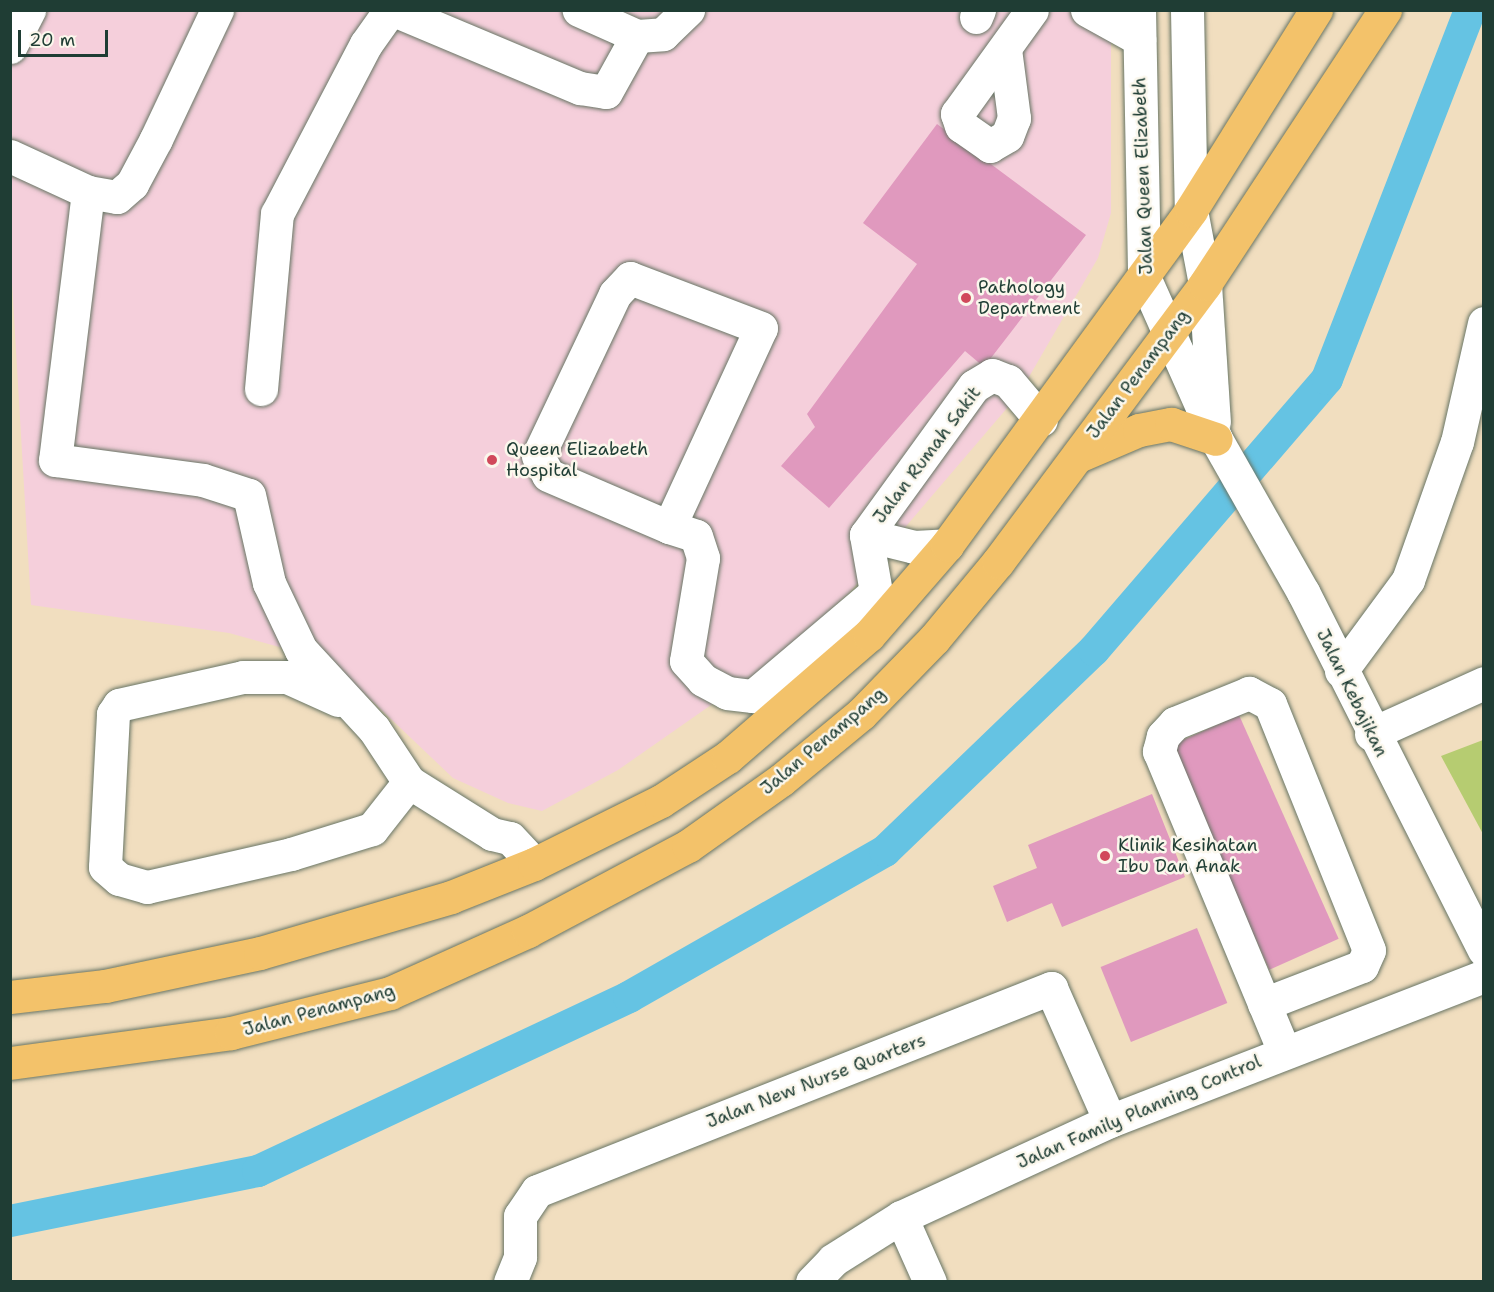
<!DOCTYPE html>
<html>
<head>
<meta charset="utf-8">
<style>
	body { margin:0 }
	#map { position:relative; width:1494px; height:1292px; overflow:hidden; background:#f1debf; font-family:"Shantell Sans",sans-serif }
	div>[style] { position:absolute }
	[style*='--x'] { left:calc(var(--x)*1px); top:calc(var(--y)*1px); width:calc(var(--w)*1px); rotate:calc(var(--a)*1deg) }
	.built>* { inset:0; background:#f5cfdb }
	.green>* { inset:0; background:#b6cc71 }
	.canal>* { height:32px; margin:-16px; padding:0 16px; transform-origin:16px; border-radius:16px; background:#65c3e3 }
	.building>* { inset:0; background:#e099be; transform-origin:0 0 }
	.roads { filter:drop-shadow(0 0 2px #687565) drop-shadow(0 0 2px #687565) }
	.minor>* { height:33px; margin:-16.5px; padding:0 16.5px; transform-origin:16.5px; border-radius:16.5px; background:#fff }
	.major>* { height:33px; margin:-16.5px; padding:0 16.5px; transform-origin:16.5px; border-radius:16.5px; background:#f3c26a }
	.dots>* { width:16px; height:16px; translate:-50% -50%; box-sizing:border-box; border:3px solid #fbf7ec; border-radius:50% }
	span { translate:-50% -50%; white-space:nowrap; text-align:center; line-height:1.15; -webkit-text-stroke:5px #fbf7ec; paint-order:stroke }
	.street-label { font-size:18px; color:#1f3d34 }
	.poi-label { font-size:18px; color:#1f3d34 }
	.left { translate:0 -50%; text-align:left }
	.frame { position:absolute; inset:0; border:12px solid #1f3d34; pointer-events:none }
	.scale { position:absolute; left:18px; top:30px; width:90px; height:27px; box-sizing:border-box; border:3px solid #1f3d34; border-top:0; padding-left:8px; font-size:18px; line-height:21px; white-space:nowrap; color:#1f3d34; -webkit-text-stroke:4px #fbf7ec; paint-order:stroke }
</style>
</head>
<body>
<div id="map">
	<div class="built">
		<i style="clip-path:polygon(10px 11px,1111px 11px,1111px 213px,1098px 258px,1019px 394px,849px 593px,767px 666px,618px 770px,542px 811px,508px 803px,453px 778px,330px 661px,229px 633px,31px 605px,11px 265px)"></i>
	</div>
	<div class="green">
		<i style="clip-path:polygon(1483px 740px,1484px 740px,1483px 834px,1441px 756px)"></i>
	</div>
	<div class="canal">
		<i style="--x:10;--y:1221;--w:253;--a:-11.4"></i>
		<i style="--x:258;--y:1171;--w:410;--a:-25.1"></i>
		<i style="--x:629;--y:997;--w:295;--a:-29.7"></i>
		<i style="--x:885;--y:851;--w:290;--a:-43.9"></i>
		<i style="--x:1094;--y:650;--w:357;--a:-49.3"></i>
		<i style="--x:1327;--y:379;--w:396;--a:-68.8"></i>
	</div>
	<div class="building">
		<i style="clip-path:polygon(937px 124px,1086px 235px,984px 367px,965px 351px,829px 508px,781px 466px,815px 427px,807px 414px,917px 264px,863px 223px)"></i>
		<i style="left:1239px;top:715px;width:245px;height:76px;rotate:66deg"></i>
		<i style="clip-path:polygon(1152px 794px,1185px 877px,1062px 927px,1052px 903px,1007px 922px,993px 886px,1037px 868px,1028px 845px)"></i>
		<i style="left:1197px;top:928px;width:81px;height:104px;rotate:68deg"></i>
	</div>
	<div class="roads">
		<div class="minor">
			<i style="--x:394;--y:10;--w:202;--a:22.8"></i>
			<i style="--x:580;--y:88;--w:26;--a:9"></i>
			<i style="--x:606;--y:92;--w:64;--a:-61"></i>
			<i style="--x:637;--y:36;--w:64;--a:-155.9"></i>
			<i style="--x:1087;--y:10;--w:60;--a:29.1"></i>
			<i style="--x:1139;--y:10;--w:267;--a:88.9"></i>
			<i style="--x:1144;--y:277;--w:177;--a:66"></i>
			<i style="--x:1216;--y:439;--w:176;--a:60.4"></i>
			<i style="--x:1303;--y:592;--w:401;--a:63.2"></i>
			<i style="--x:1187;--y:10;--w:200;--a:88.9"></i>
			<i style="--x:1191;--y:210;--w:75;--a:79.3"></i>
			<i style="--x:1205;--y:284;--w:138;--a:86.3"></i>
			<i style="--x:976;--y:17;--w:8;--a:-67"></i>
			<i style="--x:637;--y:36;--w:26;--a:-4"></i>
			<i style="--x:663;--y:34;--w:35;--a:-44"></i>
			<i style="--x:10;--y:47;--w:42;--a:-62.8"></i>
			<i style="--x:1005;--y:49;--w:70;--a:82.6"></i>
			<i style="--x:1014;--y:118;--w:19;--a:111"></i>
			<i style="--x:1007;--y:136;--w:20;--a:150"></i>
			<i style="--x:990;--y:146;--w:35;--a:-145"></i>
			<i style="--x:961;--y:126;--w:13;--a:-108"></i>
			<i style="--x:957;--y:114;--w:128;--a:-54.2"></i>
			<i style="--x:10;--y:156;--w:86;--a:24.8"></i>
			<i style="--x:88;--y:192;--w:29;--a:10"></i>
			<i style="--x:117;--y:197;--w:20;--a:-41"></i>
			<i style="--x:132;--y:184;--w:51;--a:-61.9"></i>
			<i style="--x:156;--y:139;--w:143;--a:-64.7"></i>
			<i style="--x:88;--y:192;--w:270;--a:97"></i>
			<i style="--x:55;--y:460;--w:149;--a:7.7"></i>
			<i style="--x:203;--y:480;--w:48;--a:18.1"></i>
			<i style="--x:249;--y:495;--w:90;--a:77.2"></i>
			<i style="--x:269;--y:583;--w:74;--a:64.5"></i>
			<i style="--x:301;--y:650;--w:108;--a:47.3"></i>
			<i style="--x:374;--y:729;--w:64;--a:56.6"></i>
			<i style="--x:409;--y:782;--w:98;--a:32.1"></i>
			<i style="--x:492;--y:834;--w:18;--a:13"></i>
			<i style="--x:510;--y:838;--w:35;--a:47"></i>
			<i style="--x:261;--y:389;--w:176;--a:-84.8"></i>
			<i style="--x:277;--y:214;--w:192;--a:-62.4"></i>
			<i style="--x:366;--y:44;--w:42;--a:-54.8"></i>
			<i style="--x:669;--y:527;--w:219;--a:-65.2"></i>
			<i style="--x:761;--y:328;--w:140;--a:-159.1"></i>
			<i style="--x:630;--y:278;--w:22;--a:133"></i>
			<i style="--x:615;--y:294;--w:179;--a:115.4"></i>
			<i style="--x:538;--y:456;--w:21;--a:62"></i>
			<i style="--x:548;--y:475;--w:132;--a:23.3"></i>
			<i style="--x:669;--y:527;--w:28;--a:18"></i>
			<i style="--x:696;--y:536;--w:23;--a:72"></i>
			<i style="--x:703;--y:558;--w:104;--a:99.4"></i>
			<i style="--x:686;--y:661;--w:25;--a:48"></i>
			<i style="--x:703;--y:680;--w:27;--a:28"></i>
			<i style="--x:727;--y:693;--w:26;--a:7"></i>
			<i style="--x:753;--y:696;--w:161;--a:-40.2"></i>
			<i style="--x:876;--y:592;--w:58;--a:-100"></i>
			<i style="--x:866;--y:535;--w:49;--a:14"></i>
			<i style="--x:914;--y:547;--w:33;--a:-3"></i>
			<i style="--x:866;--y:535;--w:184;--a:-54.1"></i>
			<i style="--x:974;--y:386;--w:21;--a:-31"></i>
			<i style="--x:992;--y:375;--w:17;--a:21"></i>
			<i style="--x:1008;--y:381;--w:51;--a:49.8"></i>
			<i style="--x:1341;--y:671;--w:113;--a:-53.6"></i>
			<i style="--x:1408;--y:580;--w:146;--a:-70.5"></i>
			<i style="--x:1457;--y:442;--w:122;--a:-77.2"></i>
			<i style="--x:338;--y:700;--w:56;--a:-155.7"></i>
			<i style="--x:287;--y:677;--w:44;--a:180"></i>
			<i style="--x:243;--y:677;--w:127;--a:167.3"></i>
			<i style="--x:119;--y:705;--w:11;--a:124"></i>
			<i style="--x:113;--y:714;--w:153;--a:93"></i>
			<i style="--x:105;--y:867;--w:18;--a:41"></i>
			<i style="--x:119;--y:879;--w:29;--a:16"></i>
			<i style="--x:147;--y:887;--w:148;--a:-12.9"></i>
			<i style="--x:291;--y:854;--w:85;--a:-17.2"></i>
			<i style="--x:372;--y:829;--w:60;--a:-51.8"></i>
			<i style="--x:1371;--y:734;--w:124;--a:-24.3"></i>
			<i style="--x:1264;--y:1004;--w:105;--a:-21.2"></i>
			<i style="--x:1362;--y:966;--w:17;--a:-66"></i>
			<i style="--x:1369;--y:950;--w:265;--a:-111.9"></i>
			<i style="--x:1270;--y:704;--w:24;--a:-152"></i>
			<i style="--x:1249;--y:693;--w:80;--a:157.9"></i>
			<i style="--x:1175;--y:723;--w:18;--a:133"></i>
			<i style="--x:1163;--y:736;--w:16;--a:105"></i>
			<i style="--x:1159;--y:751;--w:325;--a:67.4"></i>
			<i style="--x:901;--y:1217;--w:71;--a:66"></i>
			<i style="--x:510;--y:1282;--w:27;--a:-68"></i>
			<i style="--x:520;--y:1257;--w:41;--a:-90"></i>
			<i style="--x:520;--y:1216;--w:30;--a:-56"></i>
			<i style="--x:537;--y:1191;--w:553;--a:-21.55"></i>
			<i style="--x:1051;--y:988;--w:145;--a:66.1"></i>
			<i style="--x:812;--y:1282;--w:30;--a:-46"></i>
			<i style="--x:833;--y:1260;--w:80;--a:-32.3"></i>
			<i style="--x:901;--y:1217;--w:230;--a:-24.7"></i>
			<i style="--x:1110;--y:1121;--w:401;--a:-21.2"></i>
		</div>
		<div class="major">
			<i style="--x:1078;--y:456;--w:66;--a:-23.1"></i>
			<i style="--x:1139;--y:430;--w:33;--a:-11"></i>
			<i style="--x:1171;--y:424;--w:47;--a:18.4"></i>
			<i style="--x:10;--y:997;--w:96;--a:-6.6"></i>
			<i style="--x:105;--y:986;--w:158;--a:-12"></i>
			<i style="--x:260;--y:953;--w:199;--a:-16.3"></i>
			<i style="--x:451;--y:897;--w:89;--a:-21.7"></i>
			<i style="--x:534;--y:864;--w:142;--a:-26.4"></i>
			<i style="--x:661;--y:801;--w:80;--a:-33.3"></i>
			<i style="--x:728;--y:757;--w:186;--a:-40.9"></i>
			<i style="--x:869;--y:635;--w:119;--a:-49.1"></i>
			<i style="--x:947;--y:545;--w:414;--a:-53.9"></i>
			<i style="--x:1191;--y:210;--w:236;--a:-58"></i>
			<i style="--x:10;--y:1063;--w:223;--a:-7.7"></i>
			<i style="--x:231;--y:1033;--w:164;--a:-14.1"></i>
			<i style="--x:390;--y:993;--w:151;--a:-24.2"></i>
			<i style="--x:528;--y:931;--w:181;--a:-28"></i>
			<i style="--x:688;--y:846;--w:114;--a:-35.4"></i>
			<i style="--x:781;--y:780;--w:104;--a:-39.5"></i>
			<i style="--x:861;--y:714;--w:105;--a:-45.8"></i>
			<i style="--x:934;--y:639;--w:100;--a:-50.3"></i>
			<i style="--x:998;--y:562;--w:347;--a:-53.3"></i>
			<i style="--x:1205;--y:284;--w:328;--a:-56.7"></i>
		</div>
	</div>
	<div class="dots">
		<i style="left:966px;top:298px;background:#d1495b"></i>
		<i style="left:492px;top:460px;background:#d1495b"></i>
		<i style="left:1105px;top:856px;background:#d1495b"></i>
	</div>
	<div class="street-label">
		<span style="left:1143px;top:176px;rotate:-92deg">Jalan Queen Elizabeth</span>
		<span style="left:1138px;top:374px;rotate:-53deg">Jalan Penampang</span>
		<span style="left:927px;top:455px;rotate:-53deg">Jalan Rumah Sakit</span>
		<span style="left:1352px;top:693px;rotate:64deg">Jalan Kebajikan</span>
		<span style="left:823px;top:741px;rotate:-40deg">Jalan Penampang</span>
		<span style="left:319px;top:1010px;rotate:-15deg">Jalan Penampang</span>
		<span style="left:816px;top:1081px;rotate:-21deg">Jalan New Nurse Quarters</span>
		<span style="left:1139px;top:1112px;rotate:-23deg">Jalan Family Planning Control</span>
	</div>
	<div class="poi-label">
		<span class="left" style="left:978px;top:298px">Pathology<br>Department</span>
		<span class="left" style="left:506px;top:460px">Queen Elizabeth<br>Hospital</span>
		<span class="left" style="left:1118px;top:856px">Klinik Kesihatan<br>Ibu Dan Anak</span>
	</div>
	<div class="frame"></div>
	<div class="scale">20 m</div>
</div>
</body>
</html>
